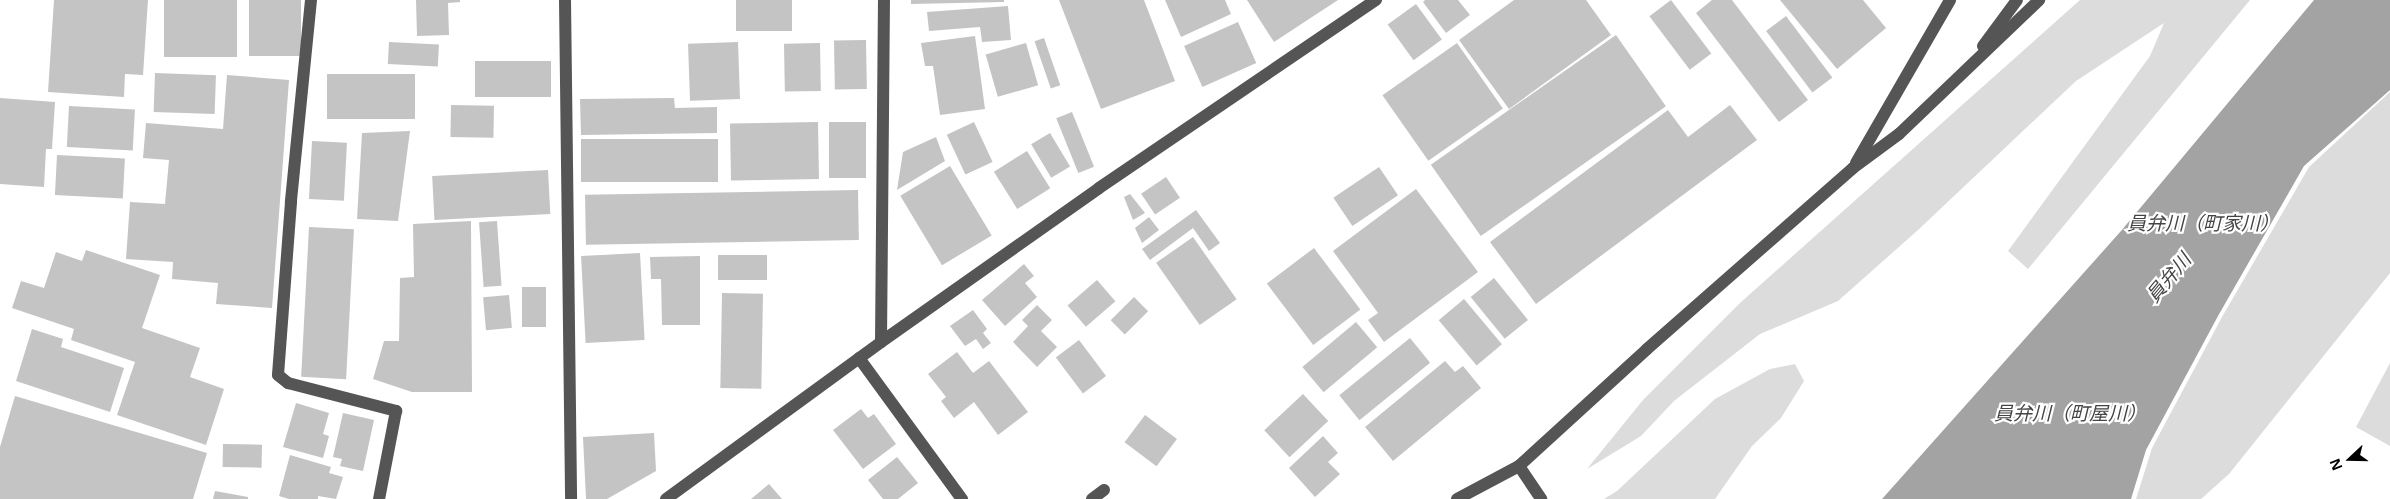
<!DOCTYPE html>
<html>
<head>
<meta charset="utf-8">
<style>
	body { margin:0 }
	#map { position:relative; width:2390px; height:499px; overflow:hidden; background:#fff; font-family:"Noto Sans","Noto Sans JP",sans-serif }
	div>[style] { position:absolute }
	[style*='--x'] { left:calc(var(--x)*1px); top:calc(var(--y)*1px); width:calc(var(--w)*1px); rotate:calc(var(--a)*1deg) }
	.green>* { inset:0; background:#dcdcdc }
	.water>* { inset:0; background:#a3a3a3 }
	.building>* { inset:0; background:#c4c4c4; transform-origin:0 0 }
	.minor>* { height:12px; margin:-6px; padding:0 6px; transform-origin:6px; border-radius:6px; background:#555 }
	span { translate:-50% -50%; white-space:nowrap; text-align:center; line-height:1.15; -webkit-text-stroke:4.5px #fff; paint-order:stroke }
	.water-label { font-size:19px; color:#444; font-style:italic }
	.north { position:absolute; left:2325px; top:434px; width:50px; height:50px; -webkit-text-stroke:4px #fff; paint-order:stroke; rotate:249deg; font-size:14px; font-weight:700; line-height:20px; text-align:center; color:#000 }
	.north::after { content:''; display:block; margin:auto; width:18px; height:22px; background:#000; clip-path:polygon(50% 0,100% 100%,50% 72%,0 100%) }
</style>
</head>
<body>
<div id="map">
	<div class="green">
		<i style="clip-path:polygon(2080px 0,2250px 0,2028px 269px,2008px 251px,2150px 56px,2164px 23px,2076px 81px,1918px 230px,1838px 301px,1760px 334px,1674px 401px,1641px 436px,1587px 469px,1643px 400px,1740px 303px)"></i>
		<i style="clip-path:polygon(2390px 92px,2390px 273px,2229px 474px,2201px 499px,2136px 499px,2152px 448px,2222px 317px,2309px 167px)"></i>
		<i style="clip-path:polygon(2390px 363px,2390px 446px,2356px 427px)"></i>
		<i style="clip-path:polygon(1795px 364px,1804px 381px,1781px 418px,1752px 446px,1715px 499px,1604px 499px,1617px 491px,1715px 399px,1770px 369px)"></i>
	</div>
	<div class="water">
		<i style="clip-path:polygon(2314px 0,2390px 0,2390px 90px,2304px 166px,2218px 316px,2146px 450px,2131px 499px,1882px 499px,2121px 231px)"></i>
	</div>
	<div class="building">
		<i style="clip-path:polygon(54px 0,148px 0,143px 75px,125px 74px,124px 97px,48px 92px)"></i>
		<i style="left:164px;top:0;width:73px;height:57px"></i>
		<i style="left:249px;top:0;width:52px;height:56px"></i>
		<i style="clip-path:polygon(416px 0,460px 0,460px 2px,448px 3px,449px 35px,417px 36px)"></i>
		<i style="left:736px;top:0;width:56px;height:31px"></i>
		<i style="clip-path:polygon(911px 0,1004px 0,1004px 2px,911px 4px)"></i>
		<i style="clip-path:polygon(1059px 0,1144px 0,1175px 81px,1101px 109px)"></i>
		<i style="clip-path:polygon(1165px 0,1225px 0,1231px 14px,1181px 37px)"></i>
		<i style="clip-path:polygon(1247px 0,1338px 0,1274px 42px)"></i>
		<i style="clip-path:polygon(1425px 0,1458px 0,1470px 15px,1446px 33px,1423px 2px)"></i>
		<i style="clip-path:polygon(1514px 0,1586px 0,1611px 35px,1509px 109px,1459px 40px)"></i>
		<i style="left:1671px;top:0;width:67px;height:27px;rotate:53deg"></i>
		<i style="clip-path:polygon(1712px 0,1732px 0,1808px 100px,1779px 122px,1696px 13px)"></i>
		<i style="clip-path:polygon(1780px 0,1863px 0,1886px 28px,1837px 69px)"></i>
		<i style="left:1416px;top:4px;width:44px;height:35px;rotate:54deg"></i>
		<i style="clip-path:polygon(1008px 6px,1011px 40px,982px 42px,980px 27px,929px 31px,927px 12px)"></i>
		<i style="left:1786px;top:16px;width:77px;height:25px;rotate:53deg"></i>
		<i style="left:1238px;top:22px;width:45px;height:59px;rotate:66deg"></i>
		<i style="left:1616px;top:35px;width:87px;height:226px;rotate:55deg"></i>
		<i style="clip-path:polygon(975px 36px,985px 109px,940px 115px,933px 66px,925px 66px,921px 43px)"></i>
		<i style="left:1044px;top:38px;width:50px;height:10px;rotate:71deg"></i>
		<i style="left:866px;top:40px;width:49px;height:32px;rotate:89deg"></i>
		<i style="left:389px;top:42px;width:50px;height:22px;rotate:3deg"></i>
		<i style="left:738px;top:42px;width:57px;height:50px;rotate:88deg"></i>
		<i style="left:820px;top:43px;width:48px;height:36px;rotate:89deg"></i>
		<i style="left:1026px;top:43px;width:44px;height:42px;rotate:74deg"></i>
		<i style="left:1457px;top:43px;width:80px;height:91px;rotate:55deg"></i>
		<i style="left:551px;top:61px;width:36px;height:76px;rotate:90deg"></i>
		<i style="left:155px;top:73px;width:61px;height:39px;rotate:2deg"></i>
		<i style="left:327px;top:74px;width:88px;height:45px"></i>
		<i style="clip-path:polygon(227px 75px,289px 80px,272px 308px,216px 304px,218px 283px,172px 279px,173px 262px,126px 259px,130px 202px,165px 204px,169px 160px,143px 158px,146px 123px,223px 129px)"></i>
		<i style="clip-path:polygon(0 98px,55px 102px,52px 149px,46px 149px,44px 187px,0 184px)"></i>
		<i style="clip-path:polygon(674px 98px,675px 108px,717px 107px,717px 133px,581px 135px,580px 99px)"></i>
		<i style="left:451px;top:105px;width:43px;height:32px;rotate:1deg"></i>
		<i style="clip-path:polygon(1730px 105px,1757px 140px,1536px 304px,1490px 242px,1668px 110px,1688px 137px)"></i>
		<i style="left:69px;top:106px;width:66px;height:41px;rotate:3deg"></i>
		<i style="left:1072px;top:112px;width:59px;height:17px;rotate:68deg"></i>
		<i style="left:818px;top:122px;width:57px;height:88px;rotate:89deg"></i>
		<i style="left:829px;top:122px;width:37px;height:56px"></i>
		<i style="left:974px;top:122px;width:44px;height:30px;rotate:65deg"></i>
		<i style="clip-path:polygon(410px 131px,398px 221px,357px 219px,362px 133px)"></i>
		<i style="left:1050px;top:133px;width:39px;height:22px;rotate:59deg"></i>
		<i style="clip-path:polygon(936px 137px,945px 161px,897px 190px,903px 152px)"></i>
		<i style="left:581px;top:139px;width:137px;height:43px"></i>
		<i style="left:312px;top:141px;width:35px;height:58px;rotate:3deg"></i>
		<i style="left:1027px;top:151px;width:44px;height:39px;rotate:58deg"></i>
		<i style="left:57px;top:155px;width:68px;height:40px;rotate:3deg"></i>
		<i style="left:950px;top:166px;width:81px;height:58px;rotate:59deg"></i>
		<i style="left:1379px;top:167px;width:34px;height:55px;rotate:56deg"></i>
		<i style="left:548px;top:170px;width:44px;height:116px;rotate:87deg"></i>
		<i style="left:1166px;top:177px;width:25px;height:30px;rotate:56deg"></i>
		<i style="clip-path:polygon(1416px 189px,1478px 272px,1384px 342px,1368px 320px,1378px 313px,1333px 251px)"></i>
		<i style="left:858px;top:190px;width:50px;height:273px;rotate:89deg"></i>
		<i style="clip-path:polygon(1130px 194px,1145px 213px,1133px 220px,1124px 197px)"></i>
		<i style="clip-path:polygon(1196px 210px,1220px 243px,1209px 251px,1193px 228px,1150px 260px,1142px 249px)"></i>
		<i style="clip-path:polygon(1149px 217px,1159px 230px,1142px 243px,1135px 228px)"></i>
		<i style="clip-path:polygon(471px 221px,472px 392px,412px 392px,373px 379px,384px 341px,399px 341px,400px 278px,414px 277px,413px 224px)"></i>
		<i style="left:497px;top:221px;width:65px;height:18px;rotate:86deg"></i>
		<i style="left:309px;top:227px;width:45px;height:150px;rotate:3deg"></i>
		<i style="left:1193px;top:237px;width:76px;height:45px;rotate:55deg"></i>
		<i style="left:1314px;top:248px;width:77px;height:59px;rotate:53deg"></i>
		<i style="clip-path:polygon(86px 250px,160px 275px,142px 328px,200px 348px,190px 377px,224px 389px,206px 445px,117px 415px,135px 362px,71px 340px,74px 329px,12px 308px,21px 281px,44px 288px,56px 252px,82px 261px)"></i>
		<i style="left:640px;top:253px;width:87px;height:59px;rotate:87deg"></i>
		<i style="left:767px;top:255px;width:25px;height:49px;rotate:90deg"></i>
		<i style="clip-path:polygon(700px 256px,700px 325px,662px 325px,661px 279px,651px 279px,650px 257px)"></i>
		<i style="clip-path:polygon(1024px 264px,1034px 276px,1025px 283px,1037px 297px,1005px 326px,982px 300px)"></i>
		<i style="left:1494px;top:278px;width:54px;height:30px;rotate:51deg"></i>
		<i style="left:1097px;top:280px;width:28px;height:39px;rotate:49deg"></i>
		<i style="left:522px;top:287px;width:24px;height:40px"></i>
		<i style="left:722px;top:293px;width:41px;height:95px;rotate:1deg"></i>
		<i style="left:509px;top:295px;width:33px;height:26px;rotate:85deg"></i>
		<i style="left:1134px;top:297px;width:20px;height:33px;rotate:45deg"></i>
		<i style="left:1464px;top:299px;width:59px;height:33px;rotate:50deg"></i>
		<i style="clip-path:polygon(1037px 305px,1052px 320px,1041px 331px,1057px 347px,1037px 367px,1013px 342px,1028px 326px,1022px 320px)"></i>
		<i style="clip-path:polygon(973px 310px,987px 329px,983px 333px,991px 343px,983px 349px,976px 339px,965px 346px,950px 326px)"></i>
		<i style="left:1356px;top:322px;width:33px;height:70px;rotate:50deg"></i>
		<i style="clip-path:polygon(32px 329px,63px 339px,61px 347px,124px 368px,110px 412px,16px 381px)"></i>
		<i style="left:1410px;top:338px;width:32px;height:91px;rotate:51deg"></i>
		<i style="left:1079px;top:340px;width:45px;height:29px;rotate:53deg"></i>
		<i style="clip-path:polygon(957px 352px,973px 373px,989px 361px,1028px 412px,998px 435px,974px 402px,954px 418px,941px 401px,946px 397px,928px 374px)"></i>
		<i style="clip-path:polygon(1445px 361px,1455px 372px,1463px 366px,1481px 388px,1393px 461px,1365px 427px)"></i>
		<i style="left:1303px;top:394px;width:37px;height:53px;rotate:47deg"></i>
		<i style="clip-path:polygon(15px 396px,207px 453px,193px 499px,0 499px,0 447px)"></i>
		<i style="clip-path:polygon(296px 403px,329px 413px,323px 434px,329px 436px,323px 458px,283px 447px)"></i>
		<i style="clip-path:polygon(861px 409px,868px 418px,874px 414px,896px 444px,863px 469px,833px 430px)"></i>
		<i style="clip-path:polygon(343px 413px,374px 420px,363px 471px,340px 466px,342px 459px,333px 457px)"></i>
		<i style="left:1145px;top:415px;width:40px;height:34px;rotate:37deg"></i>
		<i style="clip-path:polygon(654px 433px,656px 471px,607px 499px,586px 499px,583px 437px)"></i>
		<i style="clip-path:polygon(1323px 436px,1338px 453px,1328px 462px,1340px 474px,1315px 497px,1289px 468px)"></i>
		<i style="left:223px;top:444px;width:39px;height:23px;rotate:1deg"></i>
		<i style="clip-path:polygon(290px 455px,331px 467px,329px 473px,343px 477px,336px 499px,318px 496px,318px 499px,289px 499px,279px 496px)"></i>
		<i style="clip-path:polygon(897px 457px,918px 483px,898px 499px,883px 499px,868px 480px)"></i>
		<i style="clip-path:polygon(769px 484px,782px 499px,751px 499px)"></i>
		<i style="clip-path:polygon(215px 491px,248px 497px,248px 499px,213px 499px)"></i>
	</div>
	<div class="minor">
		<i style="--x:311;--y:0;--w:203;--a:95.7"></i>
		<i style="--x:291;--y:202;--w:173;--a:94.3"></i>
		<i style="--x:278;--y:375;--w:13;--a:39"></i>
		<i style="--x:288;--y:383;--w:112;--a:14.5"></i>
		<i style="--x:396;--y:411;--w:90;--a:100.9"></i>
		<i style="--x:565;--y:0;--w:499;--a:89.3"></i>
		<i style="--x:1983;--y:46;--w:57;--a:-53.5"></i>
		<i style="--x:1856;--y:163;--w:188;--a:-60"></i>
		<i style="--x:881;--y:342;--w:342;--a:-89.5"></i>
		<i style="--x:859;--y:358;--w:175;--a:53.9"></i>
		<i style="--x:1519;--y:466;--w:40;--a:56"></i>
		<i style="--x:666;--y:499;--w:266;--a:-36.1"></i>
		<i style="--x:881;--y:342;--w:267;--a:-35.2"></i>
		<i style="--x:1099;--y:188;--w:335;--a:-34.2"></i>
		<i style="--x:1092;--y:499;--w:15;--a:-37"></i>
		<i style="--x:1457;--y:499;--w:70;--a:-28"></i>
		<i style="--x:1519;--y:466;--w:173;--a:-42.4"></i>
		<i style="--x:1647;--y:349;--w:274;--a:-41.3"></i>
		<i style="--x:1853;--y:168;--w:57;--a:-36.5"></i>
		<i style="--x:1899;--y:134;--w:194;--a:-43.7"></i>
	</div>
	<div class="water-label">
		<span style="left:2203px;top:224px">員弁川（町家川）</span>
		<span style="left:2169px;top:278px;rotate:-50deg">員弁川</span>
		<span style="left:2070px;top:414px">員弁川（町屋川）</span>
	</div>
	<div class="north">N</div>
</div>
</body>
</html>
